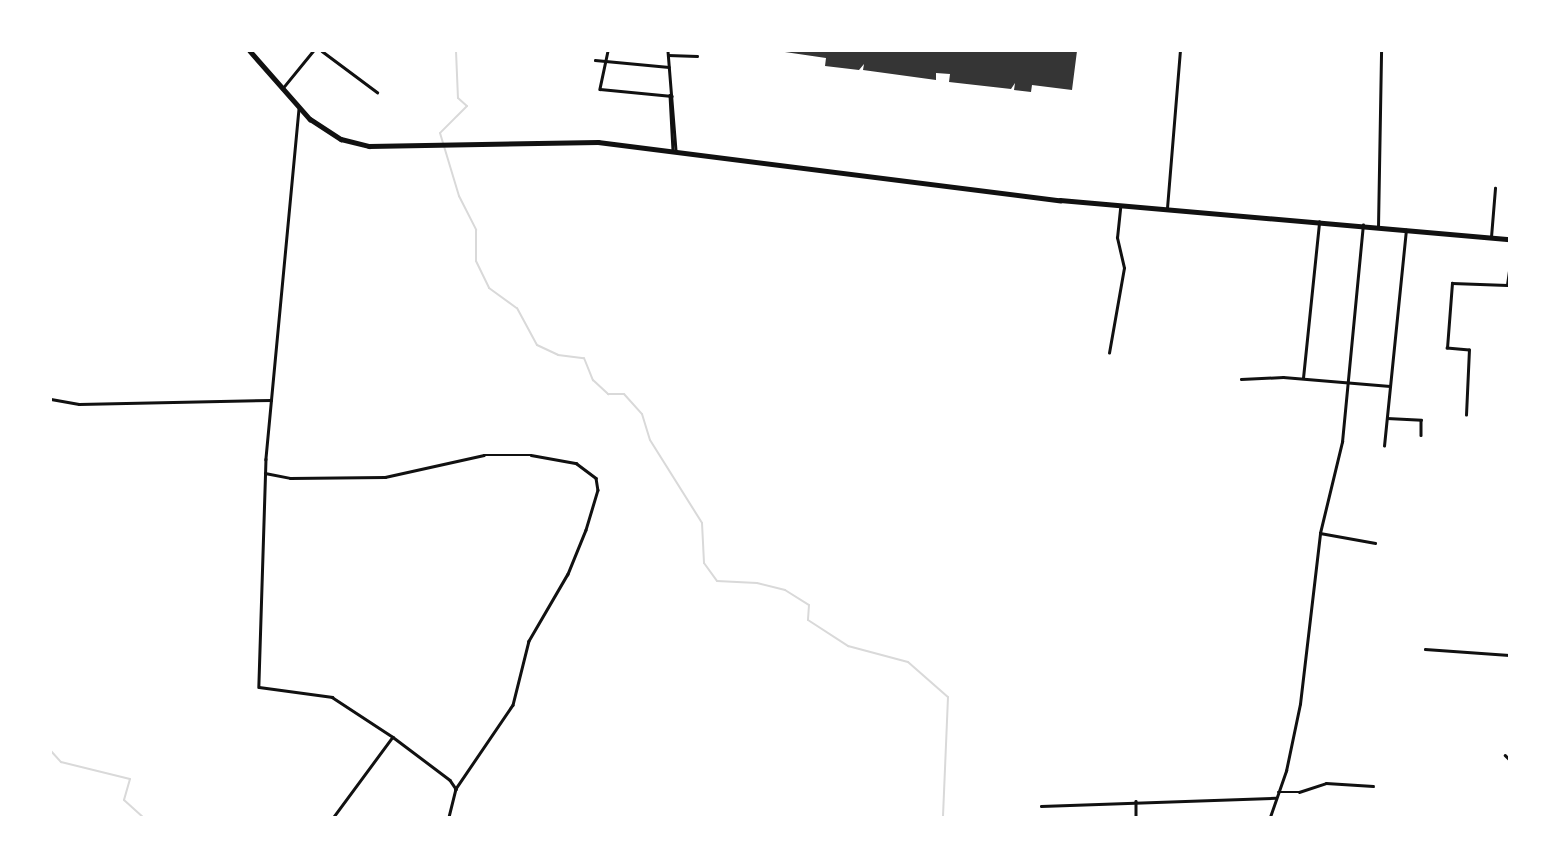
<!DOCTYPE html>
<html>
<head>
<meta charset="utf-8">
<style>
	body { margin:0 }
	#map { position:relative; width:1560px; height:868px; overflow:hidden; background:#fff; font-family:"Roboto Condensed",sans-serif }
	div>[style] { position:absolute }
	[style*='--x'] { left:calc(var(--x)*1px); top:calc(var(--y)*1px); width:calc(var(--w)*1px); rotate:calc(var(--a)*1deg) }
	.stream>* { height:2px; margin:-1px; padding:0 1px; transform-origin:1px; border-radius:1px; background:#d9d9d9 }
	.building>* { inset:0; background:#353535 }
	.minor>* { height:2.5px; margin:-1.25px; padding:0 1.25px; transform-origin:1.25px; border-radius:1.25px; background:#111 }
	.primary>* { height:4.5px; margin:-2.25px; padding:0 2.25px; transform-origin:2.25px; border-radius:2.25px; background:#111 }
	span { translate:-50% -50%; white-space:nowrap; text-align:center; line-height:1.15; -webkit-text-stroke:6px #fff; paint-order:stroke }
	.frame { position:absolute; inset:0; border:52px solid #fff; pointer-events:none }
</style>
</head>
<body>
<div id="map">
	<div class="stream">
		<i style="--x:456;--y:51;--w:47;--a:87.6"></i>
		<i style="--x:458;--y:98;--w:12;--a:42"></i>
		<i style="--x:467;--y:106;--w:38;--a:135"></i>
		<i style="--x:440;--y:133;--w:66;--a:73.2"></i>
		<i style="--x:459;--y:196;--w:38;--a:63"></i>
		<i style="--x:476;--y:230;--w:31;--a:90"></i>
		<i style="--x:476;--y:261;--w:30;--a:64"></i>
		<i style="--x:489;--y:288;--w:34;--a:36"></i>
		<i style="--x:517;--y:308;--w:42;--a:61.6"></i>
		<i style="--x:537;--y:345;--w:23;--a:25"></i>
		<i style="--x:558;--y:355;--w:26;--a:7"></i>
		<i style="--x:584;--y:358;--w:24;--a:68"></i>
		<i style="--x:593;--y:380;--w:21;--a:43"></i>
		<i style="--x:608;--y:394;--w:16;--a:0"></i>
		<i style="--x:624;--y:394;--w:27;--a:48"></i>
		<i style="--x:642;--y:414;--w:27;--a:73"></i>
		<i style="--x:650;--y:440;--w:98;--a:57.9"></i>
		<i style="--x:702;--y:523;--w:40;--a:87.1"></i>
		<i style="--x:704;--y:563;--w:22;--a:54"></i>
		<i style="--x:717;--y:581;--w:40;--a:2.9"></i>
		<i style="--x:757;--y:583;--w:29;--a:14"></i>
		<i style="--x:785;--y:590;--w:28;--a:32"></i>
		<i style="--x:809;--y:605;--w:15;--a:94"></i>
		<i style="--x:808;--y:620;--w:48;--a:33"></i>
		<i style="--x:848;--y:646;--w:62;--a:14.9"></i>
		<i style="--x:908;--y:662;--w:53;--a:41.2"></i>
		<i style="--x:948;--y:697;--w:120;--a:92.4"></i>
		<i style="--x:51;--y:751;--w:15;--a:48"></i>
		<i style="--x:61;--y:762;--w:71;--a:13.8"></i>
		<i style="--x:130;--y:779;--w:22;--a:106"></i>
		<i style="--x:124;--y:800;--w:25;--a:42"></i>
	</div>
	<div class="building">
		<i style="clip-path:polygon(778px 51px,1077px 51px,1072px 90px,1032px 85px,1031px 92px,1014px 90px,1015px 83px,1011px 89px,949px 82px,950px 74px,936px 73px,936px 80px,863px 70px,864px 64px,859px 70px,825px 66px,826px 58px)"></i>
	</div>
	<div class="minor">
		<i style="--x:322;--y:51;--w:69;--a:36.7"></i>
		<i style="--x:608;--y:51;--w:39;--a:102"></i>
		<i style="--x:600;--y:89;--w:72;--a:5.6"></i>
		<i style="--x:668;--y:51;--w:100;--a:85.4"></i>
		<i style="--x:668;--y:55;--w:29;--a:2"></i>
		<i style="--x:595;--y:60;--w:74;--a:5.4"></i>
		<i style="--x:282;--y:89;--w:49;--a:-50.8"></i>
		<i style="--x:670;--y:95;--w:55;--a:86.9"></i>
		<i style="--x:299;--y:109;--w:352;--a:95.4"></i>
		<i style="--x:266;--y:459;--w:228;--a:91.8"></i>
		<i style="--x:259;--y:687;--w:74;--a:7.8"></i>
		<i style="--x:332;--y:697;--w:73;--a:33.3"></i>
		<i style="--x:393;--y:737;--w:99;--a:126.4"></i>
		<i style="--x:1167;--y:208;--w:158;--a:-85.3"></i>
		<i style="--x:1378;--y:227;--w:176;--a:-89"></i>
		<i style="--x:1491;--y:237;--w:49;--a:-85.3"></i>
		<i style="--x:1109;--y:353;--w:86;--a:-80"></i>
		<i style="--x:1124;--y:268;--w:31;--a:-103"></i>
		<i style="--x:1117;--y:238;--w:31;--a:-84"></i>
		<i style="--x:1303;--y:378;--w:157;--a:-84.1"></i>
		<i style="--x:1241;--y:379;--w:42;--a:-2.7"></i>
		<i style="--x:1283;--y:377;--w:107;--a:4.8"></i>
		<i style="--x:51;--y:399;--w:28;--a:10"></i>
		<i style="--x:79;--y:404;--w:192;--a:-1.2"></i>
		<i style="--x:1466;--y:415;--w:65;--a:-87.4"></i>
		<i style="--x:1469;--y:350;--w:22;--a:-175"></i>
		<i style="--x:1447;--y:348;--w:65;--a:-85.6"></i>
		<i style="--x:1452;--y:283;--w:55;--a:2.1"></i>
		<i style="--x:1507;--y:285;--w:14;--a:-82"></i>
		<i style="--x:1387;--y:418;--w:34;--a:3"></i>
		<i style="--x:1421;--y:420;--w:15;--a:90"></i>
		<i style="--x:1384;--y:446;--w:217;--a:-84.2"></i>
		<i style="--x:265;--y:473;--w:25;--a:11"></i>
		<i style="--x:290;--y:478;--w:95;--a:-0.6"></i>
		<i style="--x:385;--y:477;--w:101;--a:-12.5"></i>
		<i style="--x:484;--y:455;--w:47;--a:0"></i>
		<i style="--x:531;--y:455;--w:46;--a:10.1"></i>
		<i style="--x:576;--y:463;--w:25;--a:37"></i>
		<i style="--x:596;--y:478;--w:12;--a:81"></i>
		<i style="--x:598;--y:490;--w:42;--a:106.7"></i>
		<i style="--x:586;--y:530;--w:48;--a:112.2"></i>
		<i style="--x:568;--y:574;--w:78;--a:120.2"></i>
		<i style="--x:529;--y:641;--w:66;--a:104"></i>
		<i style="--x:513;--y:705;--w:102;--a:124.2"></i>
		<i style="--x:1320;--y:533;--w:56;--a:10.3"></i>
		<i style="--x:1425;--y:649;--w:84;--a:4.1"></i>
		<i style="--x:393;--y:737;--w:71;--a:37"></i>
		<i style="--x:450;--y:780;--w:11;--a:56"></i>
		<i style="--x:456;--y:789;--w:29;--a:104"></i>
		<i style="--x:1505;--y:755;--w:6;--a:45"></i>
		<i style="--x:1278;--y:792;--w:21;--a:0"></i>
		<i style="--x:1299;--y:792;--w:28;--a:-18"></i>
		<i style="--x:1326;--y:783;--w:47;--a:3.7"></i>
		<i style="--x:1136;--y:801;--w:16;--a:90"></i>
		<i style="--x:1041;--y:806;--w:234;--a:-2"></i>
		<i style="--x:1270;--y:817;--w:49;--a:-70.8"></i>
		<i style="--x:1286;--y:771;--w:68;--a:-78.2"></i>
		<i style="--x:1300;--y:704;--w:172;--a:-83.3"></i>
		<i style="--x:1320;--y:533;--w:94;--a:-76.4"></i>
		<i style="--x:1342;--y:442;--w:218;--a:-84.5"></i>
	</div>
	<div class="primary">
		<i style="--x:250;--y:51;--w:91;--a:48.6"></i>
		<i style="--x:310;--y:119;--w:37;--a:33"></i>
		<i style="--x:341;--y:139;--w:29;--a:14"></i>
		<i style="--x:369;--y:146;--w:229;--a:-1"></i>
		<i style="--x:598;--y:142;--w:466;--a:7.2"></i>
		<i style="--x:1060;--y:200;--w:451;--a:5"></i>
	</div>
	<div class="frame"></div>
</div>
</body>
</html>
